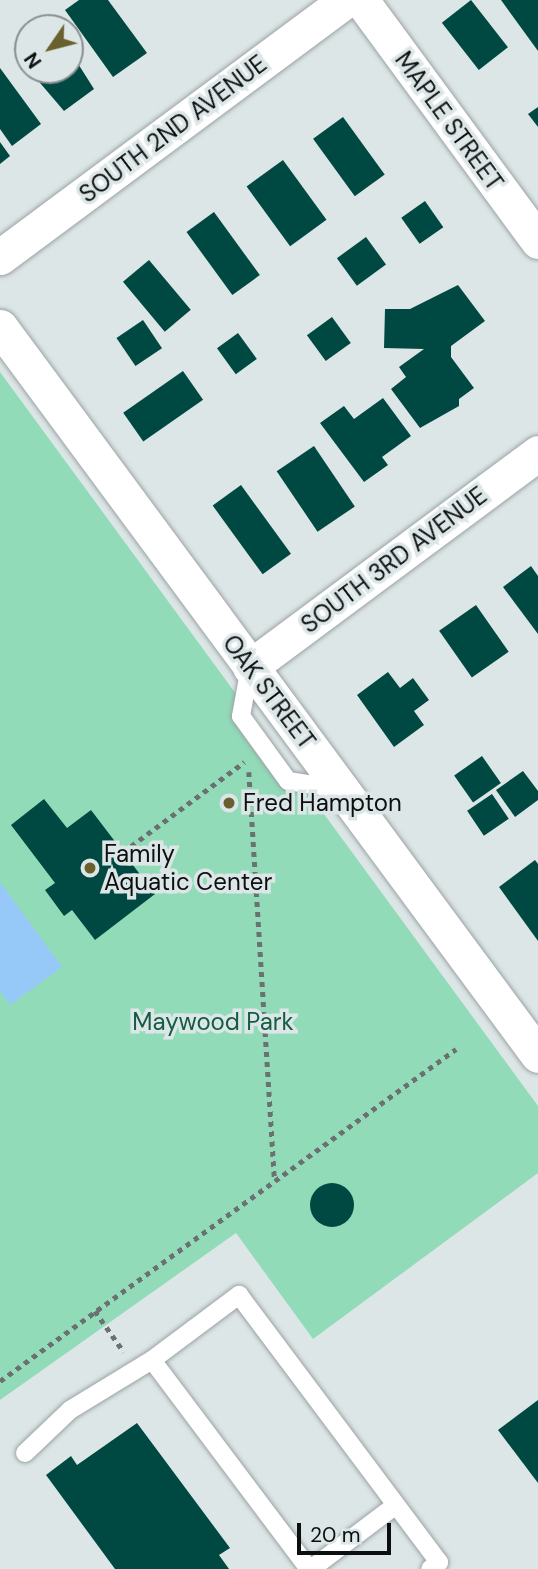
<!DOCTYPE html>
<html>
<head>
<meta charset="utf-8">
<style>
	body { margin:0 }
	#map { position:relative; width:538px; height:1569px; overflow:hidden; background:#dde6e7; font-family:"DM Sans",sans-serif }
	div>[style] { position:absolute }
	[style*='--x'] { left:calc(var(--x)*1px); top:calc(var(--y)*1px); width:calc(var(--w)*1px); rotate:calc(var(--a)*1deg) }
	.green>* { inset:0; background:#92dbb9 }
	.water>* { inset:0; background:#96c8f8 }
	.building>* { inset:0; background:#004942; transform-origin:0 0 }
	.round { border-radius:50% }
	.path>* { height:4.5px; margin-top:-2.25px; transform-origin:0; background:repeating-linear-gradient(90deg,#6b7171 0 5px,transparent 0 10px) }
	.roads { filter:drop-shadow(0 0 2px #9ba3a4) drop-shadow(0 0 2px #9ba3a4) }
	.service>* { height:18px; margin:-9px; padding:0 9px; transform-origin:9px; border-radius:9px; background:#fff }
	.minor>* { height:35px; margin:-17.5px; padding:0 17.5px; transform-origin:17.5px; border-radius:17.5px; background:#fff }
	.dots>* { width:19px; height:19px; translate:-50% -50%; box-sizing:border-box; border:4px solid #dde6e7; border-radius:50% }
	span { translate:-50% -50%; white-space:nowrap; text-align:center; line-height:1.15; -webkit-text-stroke:7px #dde6e7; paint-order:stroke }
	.street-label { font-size:24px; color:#0c0f0f }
	.poi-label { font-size:24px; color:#0c0f0f }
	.left { translate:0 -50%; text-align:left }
	.park-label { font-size:24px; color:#135d42 }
	.north { position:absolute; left:14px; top:14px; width:70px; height:70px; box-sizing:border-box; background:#dde6e7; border:2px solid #899091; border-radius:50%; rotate:235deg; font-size:19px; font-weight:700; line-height:28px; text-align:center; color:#0c0f0f }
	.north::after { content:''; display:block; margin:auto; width:24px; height:32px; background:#68602d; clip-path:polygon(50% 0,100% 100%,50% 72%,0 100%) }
	.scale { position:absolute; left:297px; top:1523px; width:94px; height:32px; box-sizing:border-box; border:4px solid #0c0f0f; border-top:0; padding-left:9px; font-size:21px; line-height:24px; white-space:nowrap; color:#0c0f0f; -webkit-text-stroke:5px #dde6e7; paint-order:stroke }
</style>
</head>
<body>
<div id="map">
	<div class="green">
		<i style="clip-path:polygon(0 372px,538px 1106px,538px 1173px,313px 1339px,236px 1233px,0 1400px)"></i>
	</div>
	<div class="water">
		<i style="clip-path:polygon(0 882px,62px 967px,10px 1005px,0 991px)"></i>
	</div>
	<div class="building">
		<i style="clip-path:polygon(79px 0,108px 0,147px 53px,113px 77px,65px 10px)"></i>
		<i style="left:471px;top:0;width:60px;height:37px;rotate:52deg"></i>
		<i style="clip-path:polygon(501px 0,538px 0,538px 51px)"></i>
		<i style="clip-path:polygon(28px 46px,28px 68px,18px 53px)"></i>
		<i style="clip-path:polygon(70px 51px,94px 89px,64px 111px,29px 70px,70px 70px)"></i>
		<i style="clip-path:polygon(0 68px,41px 124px,12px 146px,0 129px)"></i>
		<i style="clip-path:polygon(538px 107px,538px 127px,528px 114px)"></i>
		<i style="left:343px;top:117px;width:71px;height:37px;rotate:54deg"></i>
		<i style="clip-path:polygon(0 142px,10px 156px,0 164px)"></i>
		<i style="left:283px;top:160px;width:74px;height:45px;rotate:54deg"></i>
		<i style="left:425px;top:201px;width:32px;height:29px;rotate:55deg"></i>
		<i style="left:214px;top:212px;width:78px;height:34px;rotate:54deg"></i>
		<i style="left:366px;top:237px;width:34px;height:36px;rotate:54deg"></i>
		<i style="left:149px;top:260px;width:65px;height:34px;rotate:50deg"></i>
		<i style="clip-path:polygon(458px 285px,485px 321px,451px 346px,451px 357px,474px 388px,459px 399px,459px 406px,420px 428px,391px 389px,406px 377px,399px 367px,424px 349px,384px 348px,385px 309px,410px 309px)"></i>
		<i style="left:332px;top:317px;width:32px;height:31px;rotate:54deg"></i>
		<i style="left:143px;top:320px;width:34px;height:32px;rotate:56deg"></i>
		<i style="left:238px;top:333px;width:32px;height:26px;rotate:54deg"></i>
		<i style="left:183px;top:371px;width:35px;height:73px;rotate:55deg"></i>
		<i style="clip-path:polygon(383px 398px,411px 436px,382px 457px,388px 465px,364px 482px,320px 423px,344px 406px,354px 419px)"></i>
		<i style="left:314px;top:446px;width:73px;height:45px;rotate:56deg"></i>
		<i style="left:241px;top:485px;width:85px;height:35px;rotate:54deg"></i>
		<i style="clip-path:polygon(531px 566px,538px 576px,538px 634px,503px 587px)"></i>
		<i style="left:476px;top:605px;width:57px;height:45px;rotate:55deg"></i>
		<i style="clip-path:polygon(388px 672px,400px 688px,413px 678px,429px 700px,414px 711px,424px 725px,394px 747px,357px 695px)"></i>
		<i style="left:482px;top:756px;width:33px;height:34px;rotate:55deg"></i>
		<i style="clip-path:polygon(523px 771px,538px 791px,538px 800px,515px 817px,496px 790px)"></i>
		<i style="left:492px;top:794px;width:30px;height:30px;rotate:56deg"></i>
		<i style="clip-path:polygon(44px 799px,67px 828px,91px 810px,155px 894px,95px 940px,72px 910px,64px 916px,45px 890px,55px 883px,11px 825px)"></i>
		<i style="clip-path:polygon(535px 860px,538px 864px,538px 941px,499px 887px)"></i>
		<i class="round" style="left:310px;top:1183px;width:44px;height:44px"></i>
		<i style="clip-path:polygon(538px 1400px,538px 1483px,498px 1430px)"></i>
		<i style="clip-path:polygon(137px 1423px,230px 1548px,219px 1555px,229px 1569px,115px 1569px,46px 1475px,71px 1456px,77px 1465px)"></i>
	</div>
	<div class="path">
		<i style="--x:249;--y:772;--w:409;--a:86.4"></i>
		<i style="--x:123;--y:852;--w:151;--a:-36.6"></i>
		<i style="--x:95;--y:1311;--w:50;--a:54.7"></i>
		<i style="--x:0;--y:1381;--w:564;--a:-36.06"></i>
	</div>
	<div class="roads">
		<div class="service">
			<i style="--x:250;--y:667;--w:50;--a:100.4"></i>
			<i style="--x:241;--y:716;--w:80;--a:54.1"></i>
			<i style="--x:288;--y:781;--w:54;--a:8.6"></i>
			<i style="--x:25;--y:1453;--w:62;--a:-43.7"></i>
			<i style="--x:70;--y:1410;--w:96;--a:-31.4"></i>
			<i style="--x:309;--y:1569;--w:261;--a:-126.9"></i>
			<i style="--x:152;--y:1360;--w:109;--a:-36.8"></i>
			<i style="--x:239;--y:1295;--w:334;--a:53.2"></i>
			<i style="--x:439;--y:1562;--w:11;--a:142"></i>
			<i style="--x:311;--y:1569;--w:106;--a:-37"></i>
		</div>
		<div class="minor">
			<i style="--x:361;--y:0;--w:299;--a:53.7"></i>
			<i style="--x:0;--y:257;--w:431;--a:-36.6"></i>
			<i style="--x:0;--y:327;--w:905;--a:53.54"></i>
			<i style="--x:250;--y:667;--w:359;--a:-36.6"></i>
		</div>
	</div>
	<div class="dots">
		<i style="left:229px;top:803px;background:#68602d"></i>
		<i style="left:90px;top:868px;background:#68602d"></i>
	</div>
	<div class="street-label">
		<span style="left:449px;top:121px;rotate:54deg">MAPLE STREET</span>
		<span style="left:173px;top:129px;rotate:-37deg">SOUTH 2ND AVENUE</span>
		<span style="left:394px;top:560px;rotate:-37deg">SOUTH 3RD AVENUE</span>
		<span style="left:269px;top:692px;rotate:53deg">OAK STREET</span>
	</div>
	<div class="poi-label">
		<span class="left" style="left:243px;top:803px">Fred Hampton</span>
		<span class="left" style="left:104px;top:868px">Family<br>Aquatic Center</span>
	</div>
	<div class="park-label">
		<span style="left:213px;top:1022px">Maywood Park</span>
	</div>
	<div class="north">N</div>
	<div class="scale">20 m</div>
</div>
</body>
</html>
